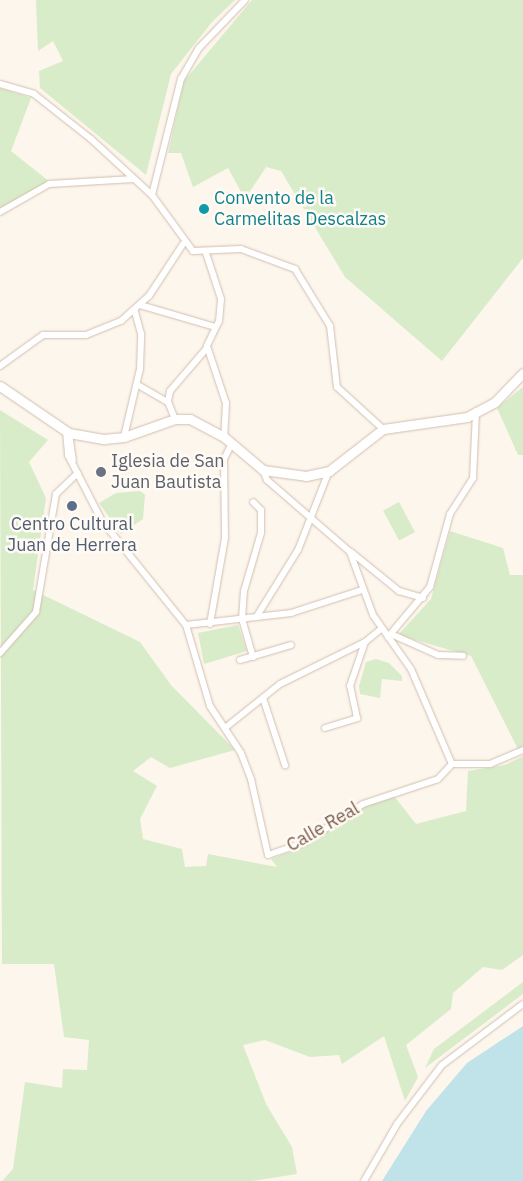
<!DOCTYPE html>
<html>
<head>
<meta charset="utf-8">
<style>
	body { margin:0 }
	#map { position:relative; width:523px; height:1181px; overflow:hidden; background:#fdf6ec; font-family:"IBM Plex Sans",sans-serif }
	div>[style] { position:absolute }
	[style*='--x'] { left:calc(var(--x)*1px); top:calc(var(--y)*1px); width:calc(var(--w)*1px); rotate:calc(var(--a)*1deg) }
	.green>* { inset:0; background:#d8ecc9; transform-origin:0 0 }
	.water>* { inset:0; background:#bfe3e8 }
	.roads { filter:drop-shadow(0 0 1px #d1beb0) drop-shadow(0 0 1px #d1beb0) }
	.street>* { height:6px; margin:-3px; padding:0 3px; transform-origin:3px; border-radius:3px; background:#fff }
	.secondary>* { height:9px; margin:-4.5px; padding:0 4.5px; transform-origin:4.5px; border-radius:4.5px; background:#fff }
	.dots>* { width:14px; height:14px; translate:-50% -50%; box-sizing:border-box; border:2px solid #fffaf3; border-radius:50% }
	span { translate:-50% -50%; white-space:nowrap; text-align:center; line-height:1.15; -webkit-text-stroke:5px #fffaf3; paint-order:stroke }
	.culture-label { font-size:18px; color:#0d838f }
	.left { translate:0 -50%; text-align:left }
	.worship-label { font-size:18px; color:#5b616d }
	.service-label { font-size:18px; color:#4e5e75 }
	.street-label { font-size:18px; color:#7a5c4d }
</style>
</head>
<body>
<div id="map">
	<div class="green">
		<i style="clip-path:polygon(36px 0,235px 0,212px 22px,171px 74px,146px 175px,40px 88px,39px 71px,63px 61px,53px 41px,38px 51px)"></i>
		<i style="clip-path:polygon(252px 0,523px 0,523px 258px,442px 361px,345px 277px,281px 171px,266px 167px,245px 199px,228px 168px,193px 187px,181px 153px,168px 153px,184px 81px)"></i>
		<i style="clip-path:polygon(0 88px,31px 98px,11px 151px,50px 182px,0 208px)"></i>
		<i style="clip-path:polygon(523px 387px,523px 455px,518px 455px,497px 408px)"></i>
		<i style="clip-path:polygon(0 410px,48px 440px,29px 462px,46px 498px,33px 590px,140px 642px,171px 685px,235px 750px,170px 768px,151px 757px,133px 771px,157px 786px,140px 819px,143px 839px,182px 849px,185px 867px,206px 866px,208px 854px,277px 867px,271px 859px,306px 846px,359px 809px,394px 796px,416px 824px,466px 811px,468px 771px,505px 765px,523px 756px,523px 955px,502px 970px,483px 967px,453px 993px,451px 1009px,406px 1045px,418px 1077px,405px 1101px,384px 1036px,342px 1064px,339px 1055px,310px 1057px,265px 1040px,243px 1045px,266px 1104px,292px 1147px,297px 1174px,252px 1181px,2px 1181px,13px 1169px,25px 1082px,62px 1088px,63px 1069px,87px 1070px,89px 1040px,64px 1037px,54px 964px,2px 964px)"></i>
		<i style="clip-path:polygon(140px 491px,145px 495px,143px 519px,121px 534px,99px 503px,116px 493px)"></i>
		<i style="left:399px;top:502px;width:34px;height:18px;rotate:62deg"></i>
		<i style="clip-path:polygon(450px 531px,503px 548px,510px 575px,523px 575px,523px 748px,518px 749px,471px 656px,398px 635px,431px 599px)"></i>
		<i style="clip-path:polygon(238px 625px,247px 651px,204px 664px,198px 633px)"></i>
		<i style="clip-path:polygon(376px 659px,389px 663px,402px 676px,402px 681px,382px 679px,380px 698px,360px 694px,359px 686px,366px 662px)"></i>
		<i style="clip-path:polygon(523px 982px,523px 994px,425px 1068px,434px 1049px)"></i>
	</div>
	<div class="water">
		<i style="clip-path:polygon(523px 1026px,523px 1181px,382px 1181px,426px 1111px,467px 1063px)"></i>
	</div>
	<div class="roads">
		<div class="street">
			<i style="--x:0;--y:84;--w:35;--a:16"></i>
			<i style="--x:34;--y:94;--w:73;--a:38.3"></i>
			<i style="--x:91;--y:139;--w:83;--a:42.6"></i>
			<i style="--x:152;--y:195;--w:69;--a:53.8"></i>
			<i style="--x:193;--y:251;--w:48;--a:-2.4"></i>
			<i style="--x:241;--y:249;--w:58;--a:20.3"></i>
			<i style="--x:295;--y:269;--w:67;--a:58.4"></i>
			<i style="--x:330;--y:326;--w:61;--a:83.5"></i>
			<i style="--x:337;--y:387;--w:62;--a:42.4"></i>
			<i style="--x:152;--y:195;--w:120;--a:-76"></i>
			<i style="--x:181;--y:79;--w:36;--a:-60"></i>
			<i style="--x:199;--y:48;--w:66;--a:-46.2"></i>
			<i style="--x:0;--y:212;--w:56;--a:-29.7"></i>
			<i style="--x:49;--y:184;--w:85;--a:-3.4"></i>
			<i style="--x:206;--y:253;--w:48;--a:71.9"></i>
			<i style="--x:221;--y:299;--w:22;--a:95"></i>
			<i style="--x:219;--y:321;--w:28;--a:116"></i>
			<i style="--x:207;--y:346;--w:60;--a:71.6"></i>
			<i style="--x:226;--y:403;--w:34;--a:93"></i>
			<i style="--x:140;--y:305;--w:78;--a:16.3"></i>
			<i style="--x:0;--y:366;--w:53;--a:-35.8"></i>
			<i style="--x:43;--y:335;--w:43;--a:0"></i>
			<i style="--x:86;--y:335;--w:38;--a:-22"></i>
			<i style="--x:121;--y:321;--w:38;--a:-42"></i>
			<i style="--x:149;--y:296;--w:62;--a:-56.8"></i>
			<i style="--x:138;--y:385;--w:34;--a:30"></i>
			<i style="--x:175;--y:419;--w:18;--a:-112"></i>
			<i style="--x:168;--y:402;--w:11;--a:-80"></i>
			<i style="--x:170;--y:391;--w:57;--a:-49.3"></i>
			<i style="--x:66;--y:431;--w:24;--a:85"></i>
			<i style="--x:68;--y:455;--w:74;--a:62.7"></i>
			<i style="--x:102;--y:521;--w:134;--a:51.1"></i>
			<i style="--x:186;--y:625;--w:84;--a:73.5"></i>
			<i style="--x:210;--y:706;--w:56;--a:56.6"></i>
			<i style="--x:241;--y:753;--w:28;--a:69"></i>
			<i style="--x:251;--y:779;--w:78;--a:77.4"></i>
			<i style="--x:268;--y:855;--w:39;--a:-19"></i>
			<i style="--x:305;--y:842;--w:69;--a:-33.2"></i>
			<i style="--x:363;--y:804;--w:79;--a:-18.4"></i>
			<i style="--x:438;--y:779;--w:21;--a:-47"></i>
			<i style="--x:69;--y:433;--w:28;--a:82"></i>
			<i style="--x:124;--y:437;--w:70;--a:-76.8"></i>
			<i style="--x:140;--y:369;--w:35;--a:-88"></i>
			<i style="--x:141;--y:334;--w:24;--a:-105"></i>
			<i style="--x:263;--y:470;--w:11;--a:68"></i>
			<i style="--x:267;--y:480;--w:110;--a:40.9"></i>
			<i style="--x:350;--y:552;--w:67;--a:69.9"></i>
			<i style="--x:373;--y:615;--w:66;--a:54.9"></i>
			<i style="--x:411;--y:669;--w:103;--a:66.7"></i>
			<i style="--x:351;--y:552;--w:62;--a:39.1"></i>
			<i style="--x:399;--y:591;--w:25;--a:16"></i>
			<i style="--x:257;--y:616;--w:78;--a:-58.2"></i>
			<i style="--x:298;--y:550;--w:85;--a:-68.6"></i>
			<i style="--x:210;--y:624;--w:87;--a:-80.1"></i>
			<i style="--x:225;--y:538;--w:79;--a:-90.7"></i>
			<i style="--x:224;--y:459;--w:16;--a:-63"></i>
			<i style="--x:186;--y:625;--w:106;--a:-6.5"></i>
			<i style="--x:291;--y:613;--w:75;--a:-17.9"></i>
			<i style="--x:391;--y:634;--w:51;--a:24.1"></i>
			<i style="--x:438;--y:655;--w:25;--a:2"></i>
			<i style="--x:388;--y:637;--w:65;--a:-50"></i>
			<i style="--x:430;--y:587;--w:76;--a:-74.7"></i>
			<i style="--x:450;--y:514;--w:43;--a:-57.4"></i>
			<i style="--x:473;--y:478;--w:67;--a:-87.4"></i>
			<i style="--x:0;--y:653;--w:55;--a:-48.7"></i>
			<i style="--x:36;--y:612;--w:120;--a:-80.4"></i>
			<i style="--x:56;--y:494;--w:30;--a:-44"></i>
			<i style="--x:253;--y:657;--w:40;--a:-106"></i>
			<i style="--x:242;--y:619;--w:28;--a:-86"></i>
			<i style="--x:244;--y:591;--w:60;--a:-73.7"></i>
			<i style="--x:261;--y:533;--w:23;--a:-90"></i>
			<i style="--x:261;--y:510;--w:11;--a:-135"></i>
			<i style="--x:240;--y:660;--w:53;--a:-16.4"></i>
			<i style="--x:263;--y:698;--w:71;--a:71.8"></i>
			<i style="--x:225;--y:728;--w:70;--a:-38.7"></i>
			<i style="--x:280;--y:684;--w:95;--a:-26.3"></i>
			<i style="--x:365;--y:642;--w:21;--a:-39"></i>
			<i style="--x:325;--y:728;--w:34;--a:-17"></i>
			<i style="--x:357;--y:718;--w:33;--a:-102"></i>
			<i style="--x:350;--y:686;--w:46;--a:-71.2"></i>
			<i style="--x:452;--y:764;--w:38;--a:0"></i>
			<i style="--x:490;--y:764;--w:36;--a:-23"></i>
			<i style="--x:364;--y:1181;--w:66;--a:-59.9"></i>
			<i style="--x:397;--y:1124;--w:74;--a:-52.7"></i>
			<i style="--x:442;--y:1065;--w:101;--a:-37"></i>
		</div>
		<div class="secondary">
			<i style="--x:0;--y:386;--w:83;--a:34.3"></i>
			<i style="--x:69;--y:433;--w:36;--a:10"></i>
			<i style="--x:104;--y:439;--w:20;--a:-6"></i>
			<i style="--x:124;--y:437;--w:54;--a:-19.4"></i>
			<i style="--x:175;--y:419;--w:15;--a:0"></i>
			<i style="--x:190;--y:419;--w:38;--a:28"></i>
			<i style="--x:224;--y:437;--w:51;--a:40.2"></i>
			<i style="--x:263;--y:470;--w:43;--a:7.9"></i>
			<i style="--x:306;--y:476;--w:24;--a:-12"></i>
			<i style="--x:329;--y:471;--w:68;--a:-37.9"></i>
			<i style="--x:383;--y:429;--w:85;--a:-8.1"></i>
			<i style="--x:467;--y:417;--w:32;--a:-28"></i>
			<i style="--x:495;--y:402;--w:40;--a:-46"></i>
		</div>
	</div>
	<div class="dots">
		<i style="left:204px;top:209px;background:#0f9aa8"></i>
		<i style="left:101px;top:472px;background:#6b7280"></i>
		<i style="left:72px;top:506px;background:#5c6f8a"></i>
	</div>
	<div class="culture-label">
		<span class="left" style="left:214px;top:209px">Convento de la<br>Carmelitas Descalzas</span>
	</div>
	<div class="worship-label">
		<span class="left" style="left:111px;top:472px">Iglesia de San<br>Juan Bautista</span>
	</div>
	<div class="service-label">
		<span style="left:72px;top:535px">Centro Cultural<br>Juan de Herrera</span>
	</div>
	<div class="street-label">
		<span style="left:323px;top:827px;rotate:-30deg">Calle Real</span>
	</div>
</div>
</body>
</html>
